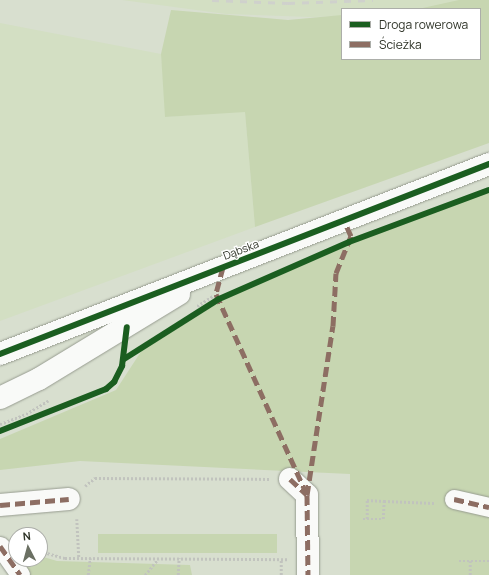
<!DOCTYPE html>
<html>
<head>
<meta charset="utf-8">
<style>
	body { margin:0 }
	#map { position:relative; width:489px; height:575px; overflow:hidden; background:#d8dfcf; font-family:Manrope,sans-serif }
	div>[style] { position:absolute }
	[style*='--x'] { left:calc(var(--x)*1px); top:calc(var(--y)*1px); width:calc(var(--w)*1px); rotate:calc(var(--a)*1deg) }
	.built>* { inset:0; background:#d3dfc3 }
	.green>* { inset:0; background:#c7d6b1; transform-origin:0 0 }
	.path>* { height:2.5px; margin-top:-1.25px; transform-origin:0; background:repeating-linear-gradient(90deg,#c1c3be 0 2px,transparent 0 4px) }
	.roads { filter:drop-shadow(0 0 1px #979c90) drop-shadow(0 0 1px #979c90) }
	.pedestrian>* { height:19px; margin:-9.5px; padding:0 9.5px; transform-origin:9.5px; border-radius:9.5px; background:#f9faf8 }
	.minor>* { height:22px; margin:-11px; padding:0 11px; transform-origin:11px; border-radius:11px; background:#f9faf8 }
	.tertiary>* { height:22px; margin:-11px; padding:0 11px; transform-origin:11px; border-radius:11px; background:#f9faf8 }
	.rail>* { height:3px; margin-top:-1.5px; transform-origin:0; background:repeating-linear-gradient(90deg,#cfd1cc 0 7px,transparent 0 14px) }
	.quiet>* { height:5px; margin-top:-2.5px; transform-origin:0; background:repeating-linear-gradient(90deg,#8d6e63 0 10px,transparent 0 15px) }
	.cycleway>* { height:6px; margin:-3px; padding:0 3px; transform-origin:3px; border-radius:3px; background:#1b5e20 }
	span { translate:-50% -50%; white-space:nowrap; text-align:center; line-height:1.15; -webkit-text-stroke:3px #fff; paint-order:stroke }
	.street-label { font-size:11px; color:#303529 }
	.legend { position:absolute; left:341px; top:8px; width:140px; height:52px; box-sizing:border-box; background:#fff; border:1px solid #acaea9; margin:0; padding:5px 7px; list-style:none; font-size:12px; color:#303529 }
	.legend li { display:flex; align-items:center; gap:8px; height:20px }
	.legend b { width:20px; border:1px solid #acaea9 }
	.north { position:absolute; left:8px; top:527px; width:40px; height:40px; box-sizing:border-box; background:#fff; border:1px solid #acaea9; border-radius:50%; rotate:354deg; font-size:11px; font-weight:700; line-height:16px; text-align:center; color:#303529 }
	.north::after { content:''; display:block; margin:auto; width:14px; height:18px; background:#6b7063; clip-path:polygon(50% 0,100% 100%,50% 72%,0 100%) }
</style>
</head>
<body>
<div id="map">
	<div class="built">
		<i style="clip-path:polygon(122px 0,471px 0,419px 9px,342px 9px,342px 16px,311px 17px,226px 14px)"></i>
		<i style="clip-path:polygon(0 23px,161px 54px,166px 117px,245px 111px,255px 227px,0 321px)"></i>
	</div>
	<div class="green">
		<i style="clip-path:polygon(459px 0,489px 0,489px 143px,255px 227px,245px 112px,165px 117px,161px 54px,171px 10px,288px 20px,342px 15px,342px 59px,480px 59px,480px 9px,418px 9px)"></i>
		<i style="clip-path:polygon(489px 189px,489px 575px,350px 575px,350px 474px,80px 461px,0 470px,0 439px,116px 390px,144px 347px,245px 286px)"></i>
		<i style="left:98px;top:534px;width:179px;height:19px"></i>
		<i style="clip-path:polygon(40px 556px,57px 561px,190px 565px,192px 575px,28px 575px,21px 559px,40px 559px)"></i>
	</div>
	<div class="path">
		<i style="--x:197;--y:306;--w:19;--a:-32"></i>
		<i style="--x:0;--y:424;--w:28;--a:-21"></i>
		<i style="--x:26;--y:414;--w:26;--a:-31"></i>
		<i style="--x:85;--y:486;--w:13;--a:-39"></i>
		<i style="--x:95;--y:478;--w:174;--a:0.3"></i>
		<i style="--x:77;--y:519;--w:39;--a:87"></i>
		<i style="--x:363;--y:519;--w:20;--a:0"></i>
		<i style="--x:383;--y:519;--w:18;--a:-87"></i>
		<i style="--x:384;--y:501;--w:50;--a:2.3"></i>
		<i style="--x:367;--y:519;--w:19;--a:-90"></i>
		<i style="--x:367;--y:500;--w:17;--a:3"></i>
		<i style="--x:40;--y:551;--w:26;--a:16"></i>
		<i style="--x:65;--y:558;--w:222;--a:0.3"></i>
		<i style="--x:459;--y:561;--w:30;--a:0"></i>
		<i style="--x:88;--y:575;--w:17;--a:-83"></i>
		<i style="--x:145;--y:575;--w:21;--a:-51"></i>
		<i style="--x:178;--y:575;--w:17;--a:-87"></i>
		<i style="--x:281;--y:575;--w:16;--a:-90"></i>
		<i style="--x:470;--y:575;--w:14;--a:-90"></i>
	</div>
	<div class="roads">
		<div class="pedestrian">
			<i style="--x:454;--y:499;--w:36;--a:13"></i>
			<i style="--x:0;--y:546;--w:35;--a:55"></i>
		</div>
		<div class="minor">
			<i style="--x:290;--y:479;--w:23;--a:43"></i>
			<i style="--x:307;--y:495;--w:80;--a:89.3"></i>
			<i style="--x:0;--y:505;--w:69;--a:-5"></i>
		</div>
		<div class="tertiary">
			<i style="--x:0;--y:354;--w:525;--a:-21.23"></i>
			<i style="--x:0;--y:398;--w:43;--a:-26"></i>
			<i style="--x:39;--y:379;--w:164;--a:-31.3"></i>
		</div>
	</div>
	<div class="rail">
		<i style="--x:212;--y:0;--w:76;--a:2.3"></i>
		<i style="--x:288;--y:3;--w:85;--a:-2"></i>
	</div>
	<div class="quiet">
		<i style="--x:223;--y:267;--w:28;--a:105"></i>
		<i style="--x:216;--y:294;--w:221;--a:65.6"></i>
		<i style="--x:290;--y:479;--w:23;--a:43"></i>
		<i style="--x:307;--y:495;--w:80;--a:89.3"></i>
		<i style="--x:307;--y:495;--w:171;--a:-81.3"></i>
		<i style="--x:333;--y:326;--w:53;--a:-86.8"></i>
		<i style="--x:336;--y:273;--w:40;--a:-68"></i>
		<i style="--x:351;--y:236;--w:17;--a:-114"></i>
		<i style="--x:454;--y:499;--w:36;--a:13"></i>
		<i style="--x:0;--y:505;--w:69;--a:-5"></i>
		<i style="--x:0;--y:546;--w:35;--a:55"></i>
	</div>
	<div class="cycleway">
		<i style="--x:0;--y:354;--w:525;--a:-21.23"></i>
		<i style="--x:124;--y:359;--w:112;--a:-32.3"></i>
		<i style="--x:219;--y:299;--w:142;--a:-23.7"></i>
		<i style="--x:349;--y:242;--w:149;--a:-20.4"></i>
		<i style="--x:0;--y:431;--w:114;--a:-21.6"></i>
		<i style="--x:106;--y:389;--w:11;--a:-41"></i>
		<i style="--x:114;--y:382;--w:18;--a:-63"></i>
		<i style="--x:122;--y:366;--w:39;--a:-83"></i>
	</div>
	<div class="street-label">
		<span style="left:241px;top:250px;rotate:-21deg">Dąbska</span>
	</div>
	<ul class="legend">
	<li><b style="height:5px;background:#1b5e20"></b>Droga rowerowa</li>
	<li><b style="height:5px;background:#8d6e63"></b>Ścieżka</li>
	</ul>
	<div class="north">N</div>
</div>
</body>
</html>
